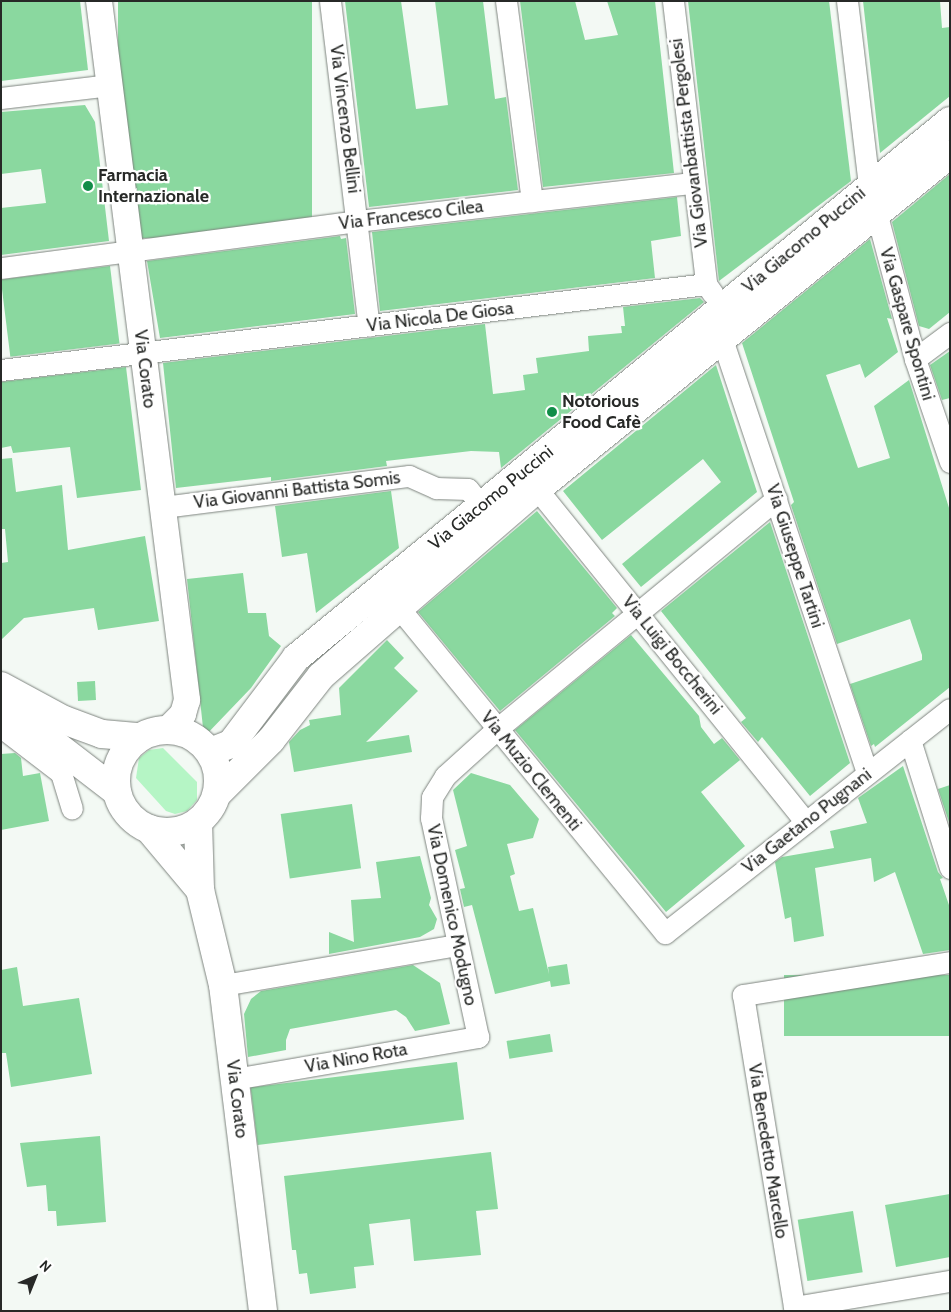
<!DOCTYPE html>
<html>
<head>
<meta charset="utf-8">
<style>
	body { margin:0 }
	#map { position:relative; width:951px; height:1312px; overflow:hidden; background:#f3f9f4; font-family:Cabin,sans-serif }
	div>[style] { position:absolute }
	[style*='--x'] { left:calc(var(--x)*1px); top:calc(var(--y)*1px); width:calc(var(--w)*1px); rotate:calc(var(--a)*1deg) }
	.green>* { inset:0; background:#b5f5c5 }
	.building>* { inset:0; background:#8ad89f; transform-origin:0 0 }
	.roads { filter:drop-shadow(0 0 1px #7e847f) drop-shadow(0 0 1px #7e847f) }
	.minor>* { height:21px; margin:-10.5px; padding:0 10.5px; transform-origin:10.5px; border-radius:10.5px; background:#fff }
	.tertiary>* { height:26px; margin:-13px; padding:0 13px; transform-origin:13px; border-radius:13px; background:#fff }
	.secondary>* { height:28px; margin:-14px; padding:0 14px; transform-origin:14px; border-radius:14px; background:#fff }
	.secondary>.ring { margin:-14px; padding:0; box-sizing:content-box; background:none; border:28px solid #fff; border-radius:50% }
	.dots>* { width:14px; height:14px; translate:-50% -50%; box-sizing:border-box; border:2px solid #fff; border-radius:50% }
	span { translate:-50% -50%; white-space:nowrap; text-align:center; line-height:1.15; -webkit-text-stroke:4.5px #fff; paint-order:stroke }
	.street-label { font-size:18px; color:#272927 }
	.poi-label { font-size:18px; color:#272927; font-weight:700 }
	.left { translate:0 -50%; text-align:left }
	.frame { position:absolute; inset:0; border:2px solid #272927; pointer-events:none }
	.north { position:absolute; left:10px; top:1252px; width:50px; height:50px; -webkit-text-stroke:4px #fff; paint-order:stroke; rotate:44deg; font-size:14px; font-weight:700; line-height:20px; text-align:center; color:#272927 }
	.north::after { content:''; display:block; margin:auto; width:18px; height:22px; background:#272927; clip-path:polygon(50% 0,100% 100%,50% 72%,0 100%) }
</style>
</head>
<body>
<div id="map">
	<div class="green">
		<i style="clip-path:polygon(163px 748px,197px 782px,197px 800px,187px 811px,175px 814px,166px 811px,136px 778px,139px 758px,149px 750px)"></i>
	</div>
	<div class="building">
		<i style="clip-path:polygon(1px 1px,80px 1px,88px 70px,1px 81px)"></i>
		<i style="left:118px;top:1px;width:194px;height:237px"></i>
		<i style="clip-path:polygon(345px 1px,401px 1px,416px 109px,448px 105px,435px 1px,483px 1px,495px 99px,506px 97px,518px 190px,369px 207px)"></i>
		<i style="clip-path:polygon(520px 1px,575px 1px,585px 40px,618px 35px,607px 1px,655px 1px,674px 173px,543px 187px)"></i>
		<i style="clip-path:polygon(688px 1px,829px 1px,851px 181px,719px 281px)"></i>
		<i style="clip-path:polygon(863px 1px,940px 1px,942px 28px,950px 27px,950px 96px,880px 153px)"></i>
		<i style="clip-path:polygon(85px 105px,95px 122px,109px 241px,1px 255px,1px 208px,46px 203px,41px 169px,1px 174px,1px 112px)"></i>
		<i style="clip-path:polygon(950px 174px,950px 312px,929px 329px,919px 326px,892px 222px)"></i>
		<i style="clip-path:polygon(677px 197px,681px 236px,651px 241px,655px 278px,380px 311px,372px 232px)"></i>
		<i style="clip-path:polygon(340px 236px,341px 239px,346px 238px,355px 314px,160px 338px,147px 261px)"></i>
		<i style="clip-path:polygon(870px 239px,892px 319px,887px 318px,898px 352px,865px 378px,860px 364px,826px 375px,858px 468px,890px 458px,874px 406px,909px 380px,950px 511px,950px 687px,875px 747px,874px 744px,871px 746px,850px 684px,922px 660px,922px 655px,910px 619px,837px 644px,791px 505px,794px 502px,742px 343px)"></i>
		<i style="left:110px;top:266px;width:78px;height:110px;rotate:83deg"></i>
		<i style="clip-path:polygon(700px 298px,704px 302px,501px 468px,499px 452px,471px 451px,386px 461px,387px 466px,271px 481px,271px 477px,176px 488px,163px 363px,485px 324px,493px 394px,525px 390px,523px 375px,538px 373px,536px 358px,589px 351px,588px 336px,622px 333px,621px 326px,625px 326px,623px 307px)"></i>
		<i style="clip-path:polygon(950px 351px,950px 398px,942px 400px,930px 365px)"></i>
		<i style="clip-path:polygon(716px 365px,757px 492px,641px 587px,622px 564px,721px 482px,703px 459px,602px 540px,563px 491px)"></i>
		<i style="clip-path:polygon(126px 367px,141px 490px,77px 498px,70px 447px,13px 453px,11px 446px,1px 448px,1px 382px)"></i>
		<i style="clip-path:polygon(12px 458px,16px 492px,62px 485px,68px 550px,145px 536px,159px 621px,98px 630px,94px 608px,24px 618px,1px 640px,1px 563px,8px 562px,5px 529px,1px 529px,1px 459px)"></i>
		<i style="clip-path:polygon(391px 491px,399px 548px,316px 613px,307px 553px,282px 557px,275px 506px)"></i>
		<i style="clip-path:polygon(537px 511px,617px 608px,612px 613px,615px 616px,500px 711px,418px 612px)"></i>
		<i style="clip-path:polygon(770px 522px,850px 763px,810px 796px,762px 737px,758px 742px,741px 722px,746px 718px,661px 611px)"></i>
		<i style="clip-path:polygon(243px 573px,248px 613px,266px 613px,269px 636px,281px 646px,251px 688px,204px 737px,187px 579px)"></i>
		<i style="clip-path:polygon(631px 635px,699px 716px,701px 727px,714px 744px,722px 738px,740px 760px,701px 792px,745px 846px,666px 912px,515px 730px)"></i>
		<i style="clip-path:polygon(387px 640px,404px 658px,394px 668px,418px 691px,366px 742px,409px 735px,412px 752px,294px 772px,289px 742px,300px 730px,310px 725px,309px 720px,341px 715px,339px 688px)"></i>
		<i style="left:95px;top:681px;width:19px;height:18px;rotate:87deg"></i>
		<i style="clip-path:polygon(15px 753px,21px 758px,23px 776px,40px 773px,49px 821px,1px 830px,1px 754px)"></i>
		<i style="clip-path:polygon(903px 766px,938px 872px,943px 878px,940px 879px,950px 908px,950px 950px,923px 954px,895px 872px,874px 882px,871px 858px,815px 868px,824px 936px,794px 942px,791px 917px,785px 919px,775px 862px,782px 857px,834px 848px,830px 831px,867px 823px,858px 798px)"></i>
		<i style="clip-path:polygon(471px 773px,510px 785px,539px 819px,533px 838px,507px 844px,515px 874px,510px 876px,519px 911px,533px 908px,549px 974px,548px 967px,567px 964px,570px 984px,551px 987px,550px 981px,495px 994px,472px 905px,464px 907px,460px 889px,465px 888px,455px 850px,467px 846px,453px 790px)"></i>
		<i style="clip-path:polygon(950px 785px,950px 825px,938px 789px)"></i>
		<i style="left:352px;top:804px;width:65px;height:72px;rotate:82deg"></i>
		<i style="clip-path:polygon(420px 856px,431px 898px,429px 905px,437px 919px,434px 929px,420px 937px,329px 954px,329px 932px,354px 942px,351px 900px,381px 898px,376px 862px)"></i>
		<i style="clip-path:polygon(413px 965px,440px 983px,450px 1024px,415px 1031px,406px 1017px,396px 1010px,290px 1029px,286px 1040px,286px 1050px,248px 1057px,244px 1014px,251px 999px,261px 991px)"></i>
		<i style="clip-path:polygon(17px 967px,23px 1006px,79px 998px,92px 1074px,11px 1087px,6px 1053px,1px 1053px,1px 970px)"></i>
		<i style="left:950px;top:975px;width:61px;height:166px;rotate:90deg"></i>
		<i style="left:550px;top:1034px;width:18px;height:44px;rotate:81deg"></i>
		<i style="left:457px;top:1062px;width:58px;height:208px;rotate:83deg"></i>
		<i style="clip-path:polygon(100px 1136px,106px 1222px,57px 1226px,56px 1211px,48px 1211px,46px 1185px,27px 1187px,20px 1143px)"></i>
		<i style="clip-path:polygon(491px 1152px,498px 1209px,476px 1211px,481px 1255px,414px 1261px,410px 1219px,369px 1224px,374px 1265px,354px 1267px,356px 1288px,310px 1294px,307px 1273px,299px 1274px,296px 1250px,292px 1250px,284px 1176px)"></i>
		<i style="clip-path:polygon(950px 1194px,950px 1257px,896px 1267px,885px 1205px)"></i>
		<i style="left:853px;top:1211px;width:62px;height:56px;rotate:81deg"></i>
	</div>
	<div class="roads">
		<div class="minor">
			<i style="--x:330;--y:1;--w:327;--a:83.2"></i>
			<i style="--x:506;--y:1;--w:202;--a:82.6"></i>
			<i style="--x:673;--y:1;--w:285;--a:83.3"></i>
			<i style="--x:706;--y:284;--w:12;--a:55"></i>
			<i style="--x:847;--y:1;--w:185;--a:83.2"></i>
			<i style="--x:869;--y:185;--w:180;--a:75.2"></i>
			<i style="--x:915;--y:359;--w:109;--a:71.2"></i>
			<i style="--x:1;--y:98;--w:110;--a:-6.8"></i>
			<i style="--x:1;--y:268;--w:360;--a:-7.5"></i>
			<i style="--x:358;--y:221;--w:337;--a:-6.5"></i>
			<i style="--x:722;--y:339;--w:458;--a:71.5"></i>
			<i style="--x:915;--y:359;--w:44;--a:-36.6"></i>
			<i style="--x:1;--y:370;--w:710;--a:-6.95"></i>
			<i style="--x:537;--y:489;--w:428;--a:51.1"></i>
			<i style="--x:163;--y:507;--w:248;--a:-7.2"></i>
			<i style="--x:409;--y:476;--w:30;--a:24"></i>
			<i style="--x:436;--y:488;--w:32;--a:2"></i>
			<i style="--x:468;--y:489;--w:22;--a:51"></i>
			<i style="--x:399;--y:608;--w:420;--a:50.7"></i>
			<i style="--x:665;--y:933;--w:362;--a:-38.2"></i>
			<i style="--x:1;--y:727;--w:76;--a:37.5"></i>
			<i style="--x:61;--y:773;--w:37;--a:73"></i>
			<i style="--x:910;--y:740;--w:134;--a:72.6"></i>
			<i style="--x:950;--y:962;--w:210;--a:170.9"></i>
			<i style="--x:743;--y:995;--w:316;--a:80.7"></i>
			<i style="--x:794;--y:1307;--w:158;--a:-9.5"></i>
			<i style="--x:223;--y:985;--w:238;--a:-9.7"></i>
			<i style="--x:234;--y:1079;--w:248;--a:-9.8"></i>
			<i style="--x:478;--y:1037;--w:224;--a:-102.1"></i>
			<i style="--x:431;--y:818;--w:21;--a:-87"></i>
			<i style="--x:432;--y:797;--w:25;--a:-58"></i>
			<i style="--x:445;--y:776;--w:70;--a:-42.1"></i>
			<i style="--x:497;--y:729;--w:362;--a:-39.5"></i>
		</div>
		<div class="tertiary">
			<i style="--x:99;--y:1;--w:705;--a:82.82"></i>
			<i style="--x:187;--y:700;--w:15;--a:106"></i>
			<i style="--x:183;--y:714;--w:21;--a:135"></i>
		</div>
		<div class="secondary">
			<i style="--x:1;--y:686;--w:72;--a:28.4"></i>
			<i style="--x:64;--y:720;--w:40;--a:20.2"></i>
			<i style="--x:102;--y:734;--w:37;--a:5"></i>
			<i style="--x:1;--y:711;--w:60;--a:31.3"></i>
			<i style="--x:52;--y:742;--w:82;--a:37.6"></i>
			<i class="ring" style="left:116px;top:730px;width:74px;height:74px"></i>
			<i style="--x:210;--y:752;--w:22;--a:-21"></i>
			<i style="--x:231;--y:744;--w:108;--a:-52.9"></i>
			<i style="--x:296;--y:658;--w:846;--a:-39.39"></i>
			<i style="--x:217;--y:794;--w:76;--a:-45"></i>
			<i style="--x:271;--y:740;--w:81;--a:-52"></i>
			<i style="--x:321;--y:676;--w:103;--a:-41.1"></i>
			<i style="--x:399;--y:608;--w:182;--a:-40.8"></i>
			<i style="--x:537;--y:489;--w:532;--a:-39.05"></i>
			<i style="--x:198;--y:822;--w:68;--a:88.3"></i>
			<i style="--x:200;--y:890;--w:98;--a:76.4"></i>
			<i style="--x:223;--y:985;--w:328;--a:83"></i>
			<i style="--x:149;--y:829;--w:80;--a:50.1"></i>
		</div>
	</div>
	<div class="dots">
		<i style="left:88px;top:186px;background:#118d48"></i>
		<i style="left:552px;top:412px;background:#118d48"></i>
	</div>
	<div class="street-label">
		<span style="left:345px;top:119px;rotate:83deg">Via Vincenzo Bellini</span>
		<span style="left:689px;top:143px;rotate:-97deg">Via Giovanbattista Pergolesi</span>
		<span style="left:411px;top:215px;rotate:-7deg">Via Francesco Cilea</span>
		<span style="left:804px;top:240px;rotate:-40deg">Via Giacomo Puccini</span>
		<span style="left:440px;top:317px;rotate:-7deg">Via Nicola De Giosa</span>
		<span style="left:907px;top:324px;rotate:74deg">Via Gaspare Spontini</span>
		<span style="left:145px;top:369px;rotate:83deg">Via Corato</span>
		<span style="left:297px;top:490px;rotate:-7deg">Via Giovanni Battista Somis</span>
		<span style="left:491px;top:498px;rotate:-39deg">Via Giacomo Puccini</span>
		<span style="left:795px;top:556px;rotate:72deg">Via Giuseppe Tartini</span>
		<span style="left:672px;top:655px;rotate:51deg">Via Luigi Boccherini</span>
		<span style="left:531px;top:771px;rotate:51deg">Via Muzio Clementi</span>
		<span style="left:807px;top:821px;rotate:-38deg">Via Gaetano Pugnani</span>
		<span style="left:452px;top:915px;rotate:78deg">Via Domenico Modugno</span>
		<span style="left:356px;top:1058px;rotate:-10deg">Via Nino Rota</span>
		<span style="left:237px;top:1099px;rotate:83deg">Via Corato</span>
		<span style="left:768px;top:1151px;rotate:81deg">Via Benedetto Marcello</span>
	</div>
	<div class="poi-label">
		<span class="left" style="left:98px;top:186px">Farmacia<br>Internazionale</span>
		<span class="left" style="left:562px;top:412px">Notorious<br>Food Cafè</span>
	</div>
	<div class="frame"></div>
	<div class="north">N</div>
</div>
</body>
</html>
